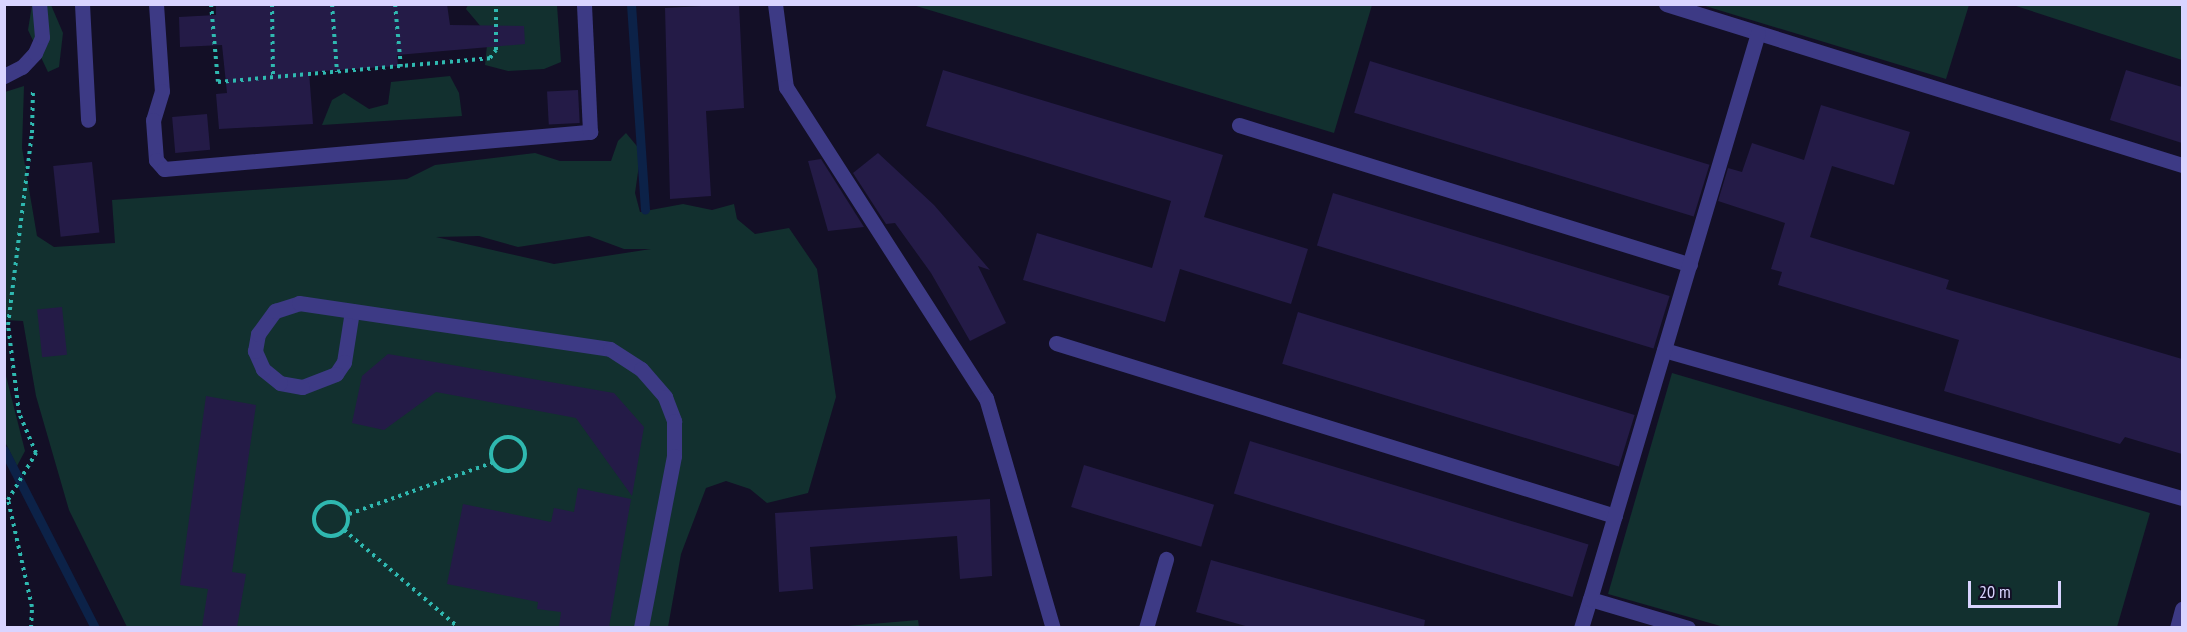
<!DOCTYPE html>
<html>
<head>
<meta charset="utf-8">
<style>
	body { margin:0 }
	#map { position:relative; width:2187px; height:632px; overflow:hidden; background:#130f26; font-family:"PT Sans Narrow",sans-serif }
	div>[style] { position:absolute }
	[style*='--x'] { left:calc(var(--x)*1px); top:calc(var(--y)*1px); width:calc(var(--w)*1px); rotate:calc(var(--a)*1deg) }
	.green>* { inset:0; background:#12302f }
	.stream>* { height:9px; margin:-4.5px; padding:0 4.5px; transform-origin:4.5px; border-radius:4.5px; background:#0c2248 }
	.building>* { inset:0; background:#241b47; transform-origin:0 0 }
	.path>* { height:4px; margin-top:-2px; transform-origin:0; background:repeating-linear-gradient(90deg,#2fb8b0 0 3px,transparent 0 7.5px) }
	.path>.ring { margin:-2px; padding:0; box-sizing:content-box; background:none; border:4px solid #2fb8b0; border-radius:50% }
	.minor>* { height:15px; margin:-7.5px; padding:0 7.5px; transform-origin:7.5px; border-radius:7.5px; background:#3d3a85 }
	span { translate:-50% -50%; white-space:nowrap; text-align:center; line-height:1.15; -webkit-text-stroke:4.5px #130f26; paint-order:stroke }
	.frame { position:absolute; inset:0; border:6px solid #d9d4ff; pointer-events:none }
	.scale { position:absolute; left:1968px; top:581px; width:93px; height:27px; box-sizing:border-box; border:3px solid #d9d4ff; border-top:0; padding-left:8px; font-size:18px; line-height:21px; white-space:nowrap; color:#d9d4ff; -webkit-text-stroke:4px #130f26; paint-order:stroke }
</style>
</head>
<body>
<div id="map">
	<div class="green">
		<i style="clip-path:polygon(32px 5px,51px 5px,63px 33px,59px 67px,48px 72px,28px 30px)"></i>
		<i style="clip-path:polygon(468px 5px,557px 5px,561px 62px,544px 69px,508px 71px,485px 65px,488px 35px,466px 9px)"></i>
		<i style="clip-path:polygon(913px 5px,1372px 4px,1372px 5px,1334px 133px)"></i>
		<i style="clip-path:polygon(1702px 5px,1969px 5px,1946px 79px)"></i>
		<i style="clip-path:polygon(2013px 5px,2182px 5px,2182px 60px)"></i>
		<i style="clip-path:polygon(450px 76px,459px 93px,462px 116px,322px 125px,332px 100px,344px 93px,369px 109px,388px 104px,391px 82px)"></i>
		<i style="clip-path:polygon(evenodd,24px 86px,22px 148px,37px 236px,54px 247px,115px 243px,112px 200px,407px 179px,435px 165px,535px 153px,560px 161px,611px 161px,618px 141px,626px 133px,641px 151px,635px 193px,640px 212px,683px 204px,712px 210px,734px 204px,737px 219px,755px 234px,789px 228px,817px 269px,836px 397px,808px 493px,767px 503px,750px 489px,726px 481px,706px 488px,681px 554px,668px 627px,127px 627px,69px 510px,36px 396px,23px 321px,5px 320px,5px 92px,24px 86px,479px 236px,518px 247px,589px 236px,624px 249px,651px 249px,554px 264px,436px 237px,479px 236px)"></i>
		<i style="clip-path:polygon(4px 368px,25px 451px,17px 466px,5px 442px)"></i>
		<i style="clip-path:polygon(1672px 373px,2150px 513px,2117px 627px,1724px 627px,1608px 594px)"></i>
		<i style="clip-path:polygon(918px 620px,919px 627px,848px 627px,848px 626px)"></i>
	</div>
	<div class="stream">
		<i style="--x:631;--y:4;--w:206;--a:86.1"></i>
		<i style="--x:4;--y:450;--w:200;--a:62.9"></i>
	</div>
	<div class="building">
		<i style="clip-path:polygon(216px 4px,447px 4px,450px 25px,524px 26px,525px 44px,397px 55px,398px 66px,309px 72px,313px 124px,219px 129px,216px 94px,227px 93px,222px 45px,180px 47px,179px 17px,216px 15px)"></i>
		<i style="clip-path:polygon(739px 4px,744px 108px,706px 111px,711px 196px,670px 199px,665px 8px)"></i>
		<i style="left:1370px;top:61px;width:355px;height:54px;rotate:17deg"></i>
		<i style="clip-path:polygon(943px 70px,1223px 155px,1204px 217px,1308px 249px,1291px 304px,1180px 269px,1165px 322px,1023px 280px,1037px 233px,1152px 268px,1171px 201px,926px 126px)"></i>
		<i style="clip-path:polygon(2126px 70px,2182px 87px,2182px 143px,2110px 120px)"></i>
		<i style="left:578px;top:90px;width:33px;height:31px;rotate:87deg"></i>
		<i style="clip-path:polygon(1821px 105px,1910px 132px,1894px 185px,1832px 166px,1810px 237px,1949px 280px,1946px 289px,2182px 359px,2182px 454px,2125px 437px,2120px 444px,1944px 391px,1959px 340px,1778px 285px,1782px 272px,1771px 269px,1785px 223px,1718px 201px,1728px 168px,1742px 172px,1752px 143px,1804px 160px)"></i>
		<i style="left:207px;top:114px;width:36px;height:35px;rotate:85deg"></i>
		<i style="clip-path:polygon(878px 153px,934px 205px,990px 270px,978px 266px,1006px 323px,970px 341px,931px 273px,895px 223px,886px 224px,853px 173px)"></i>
		<i style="clip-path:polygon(821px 159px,864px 227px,828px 231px,808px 161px)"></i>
		<i style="left:92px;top:162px;width:71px;height:39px;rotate:84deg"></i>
		<i style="left:1333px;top:193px;width:352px;height:55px;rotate:17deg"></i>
		<i style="left:62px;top:307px;width:48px;height:25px;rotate:84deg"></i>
		<i style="left:1298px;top:312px;width:352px;height:54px;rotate:17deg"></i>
		<i style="clip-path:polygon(388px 354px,614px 393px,644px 427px,632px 496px,576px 418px,436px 392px,384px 430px,352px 423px,362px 376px)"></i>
		<i style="clip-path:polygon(206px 396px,256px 405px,232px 572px,246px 574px,237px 627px,202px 627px,208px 589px,180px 585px)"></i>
		<i style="left:1250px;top:441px;width:354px;height:55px;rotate:17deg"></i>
		<i style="left:1084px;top:465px;width:136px;height:44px;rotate:17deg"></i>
		<i style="clip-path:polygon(578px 488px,631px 499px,609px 627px,559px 627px,561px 612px,537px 609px,538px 602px,447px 584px,463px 504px,551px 522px,554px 508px,574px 512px)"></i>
		<i style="clip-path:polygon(990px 499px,992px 576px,960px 579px,957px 536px,810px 547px,813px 589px,779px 592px,775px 513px)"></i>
		<i style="clip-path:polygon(1211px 560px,1425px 620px,1424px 627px,1249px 627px,1196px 612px)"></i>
	</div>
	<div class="path">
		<i style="--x:211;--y:4;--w:78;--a:84.9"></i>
		<i style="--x:218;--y:82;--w:273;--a:-5"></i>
		<i style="--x:490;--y:58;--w:10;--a:-53"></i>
		<i style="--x:496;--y:50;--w:46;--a:-90"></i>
		<i style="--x:272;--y:4;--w:73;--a:89.2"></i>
		<i style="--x:332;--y:4;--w:68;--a:85.8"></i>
		<i style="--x:395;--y:4;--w:63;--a:84.6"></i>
		<i class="ring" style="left:491px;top:437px;width:30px;height:30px"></i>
		<i class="ring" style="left:314px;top:502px;width:30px;height:30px"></i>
		<i style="--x:349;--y:514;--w:154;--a:-19.7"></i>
		<i style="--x:344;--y:530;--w:151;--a:40.4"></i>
		<i style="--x:31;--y:628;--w:21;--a:-87"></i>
		<i style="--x:32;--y:607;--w:110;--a:-102.6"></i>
		<i style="--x:8;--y:500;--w:55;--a:-59.2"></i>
		<i style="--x:36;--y:453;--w:43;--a:-113"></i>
		<i style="--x:19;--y:413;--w:89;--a:-97.1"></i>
		<i style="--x:8;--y:325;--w:193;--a:-82.9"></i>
		<i style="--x:32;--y:133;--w:45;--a:-88.7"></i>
		<i style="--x:476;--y:628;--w:8;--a:0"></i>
	</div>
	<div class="minor">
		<i style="--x:82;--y:4;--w:116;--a:87"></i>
		<i style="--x:156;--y:4;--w:87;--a:86.1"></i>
		<i style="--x:162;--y:91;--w:30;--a:107"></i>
		<i style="--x:153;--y:120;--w:40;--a:85.7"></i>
		<i style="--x:156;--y:160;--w:12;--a:48"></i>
		<i style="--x:164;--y:169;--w:428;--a:-5"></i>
		<i style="--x:590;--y:132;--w:128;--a:-92.7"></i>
		<i style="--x:775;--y:4;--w:84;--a:82.5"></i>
		<i style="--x:786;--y:87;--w:370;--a:57.3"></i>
		<i style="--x:986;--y:398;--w:240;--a:73.8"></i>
		<i style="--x:1666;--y:4;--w:541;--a:17.33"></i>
		<i style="--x:4;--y:76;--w:20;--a:-27"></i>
		<i style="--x:22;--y:67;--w:19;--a:-47"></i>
		<i style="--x:35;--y:53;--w:17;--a:-66"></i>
		<i style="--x:42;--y:37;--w:33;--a:-95"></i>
		<i style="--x:1239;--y:125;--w:472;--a:17.2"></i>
		<i style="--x:352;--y:311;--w:52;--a:98.9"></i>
		<i style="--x:344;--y:362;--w:14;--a:124"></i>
		<i style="--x:336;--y:374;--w:36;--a:159"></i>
		<i style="--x:302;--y:387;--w:22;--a:-170"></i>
		<i style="--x:280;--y:383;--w:22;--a:-141"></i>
		<i style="--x:263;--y:369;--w:20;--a:-114"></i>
		<i style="--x:255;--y:351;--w:17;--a:-80"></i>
		<i style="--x:258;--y:334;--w:29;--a:-54"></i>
		<i style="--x:275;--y:311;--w:25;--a:-18"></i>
		<i style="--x:299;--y:303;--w:314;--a:8.4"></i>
		<i style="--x:610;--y:349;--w:37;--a:33"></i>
		<i style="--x:641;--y:369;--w:37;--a:49"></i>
		<i style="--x:665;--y:397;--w:26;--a:69"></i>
		<i style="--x:674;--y:421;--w:35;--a:90"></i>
		<i style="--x:674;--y:456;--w:175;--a:100.9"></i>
		<i style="--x:1056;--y:343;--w:585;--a:17.2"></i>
		<i style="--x:1664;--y:350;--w:539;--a:15.95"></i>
		<i style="--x:1146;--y:628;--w:72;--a:-73.8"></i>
		<i style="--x:1581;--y:628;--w:30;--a:-73"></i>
		<i style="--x:1688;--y:628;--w:102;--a:-163.5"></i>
		<i style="--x:1590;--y:599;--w:590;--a:-73.47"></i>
		<i style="--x:2177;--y:628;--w:20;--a:-75"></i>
	</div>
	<div class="frame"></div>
	<div class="scale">20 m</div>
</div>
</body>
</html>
